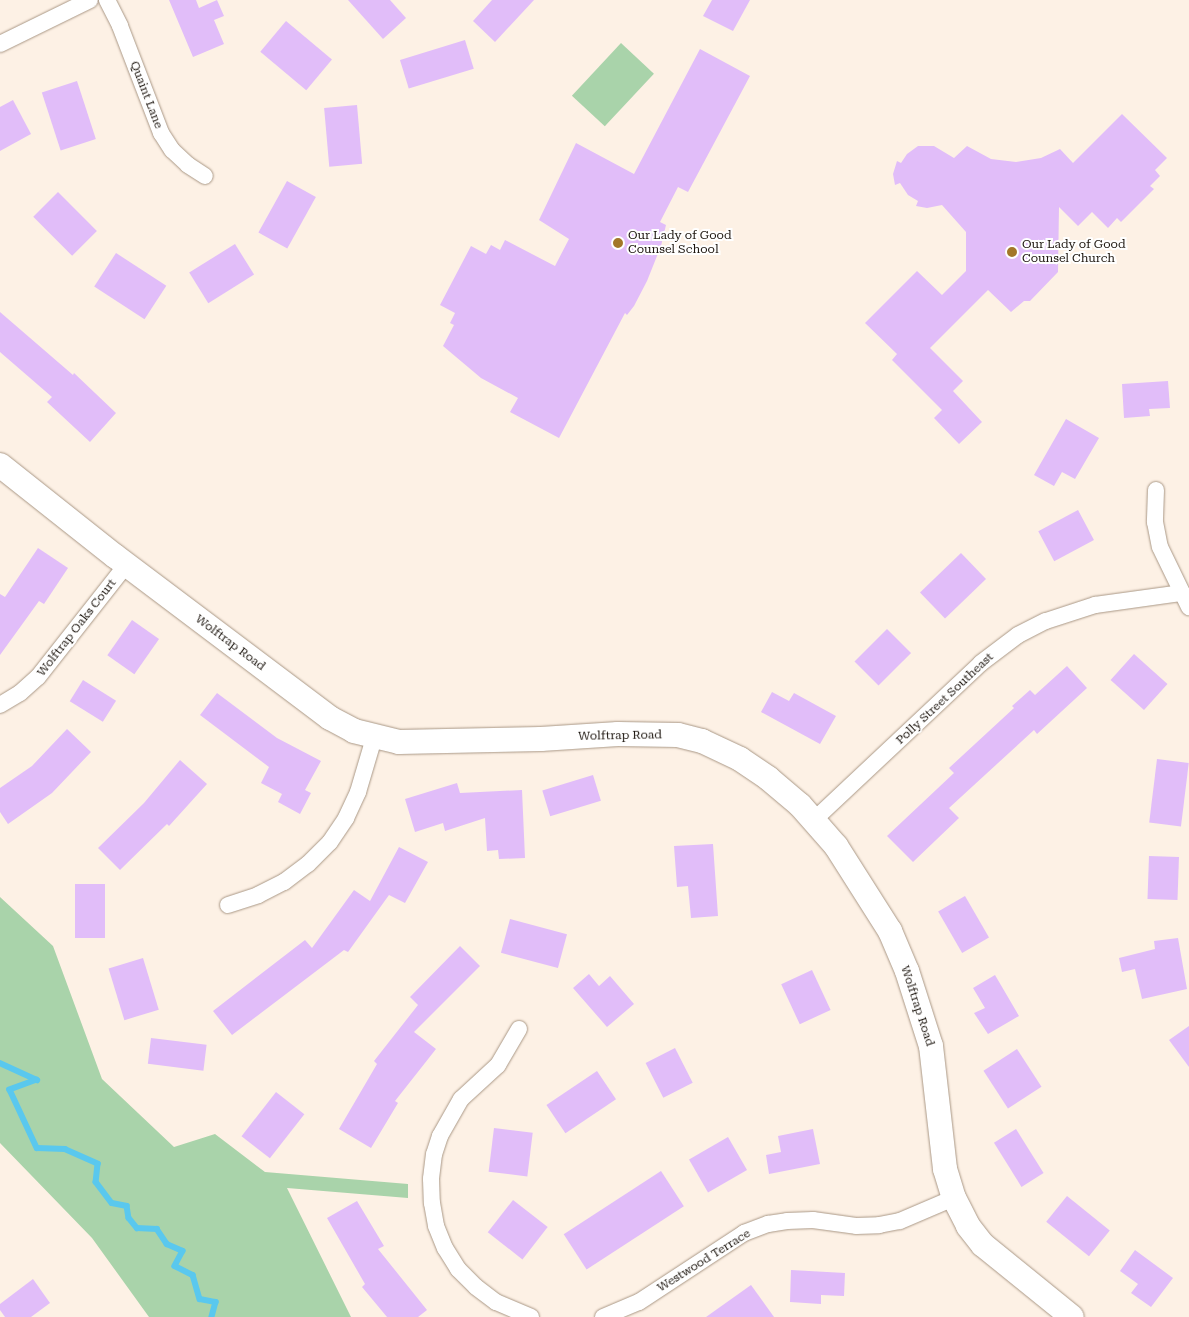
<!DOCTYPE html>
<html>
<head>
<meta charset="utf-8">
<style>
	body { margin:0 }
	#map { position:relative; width:1189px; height:1317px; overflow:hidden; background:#fdf1e5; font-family:"Roboto Serif",serif }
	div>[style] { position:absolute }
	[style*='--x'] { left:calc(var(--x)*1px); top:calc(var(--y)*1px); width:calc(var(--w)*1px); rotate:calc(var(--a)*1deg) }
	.green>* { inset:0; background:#a9d3aa; transform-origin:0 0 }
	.stream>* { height:5.5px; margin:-2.75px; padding:0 2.75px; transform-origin:2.75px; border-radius:2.75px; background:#5ac8ee }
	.building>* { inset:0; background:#e1bdf9; transform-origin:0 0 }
	.roads { filter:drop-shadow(0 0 1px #aa9886) drop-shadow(0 0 1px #aa9886) }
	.street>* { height:16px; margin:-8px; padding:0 8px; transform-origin:8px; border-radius:8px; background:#fff }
	.secondary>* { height:24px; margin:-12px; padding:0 12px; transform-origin:12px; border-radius:12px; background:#fff }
	.dots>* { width:14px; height:14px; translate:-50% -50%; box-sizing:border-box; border:2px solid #fff; border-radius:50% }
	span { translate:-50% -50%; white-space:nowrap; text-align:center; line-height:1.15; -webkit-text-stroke:4px #fff; paint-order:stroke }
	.street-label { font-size:12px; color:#1c150e }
	.poi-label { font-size:12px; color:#1c150e }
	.left { translate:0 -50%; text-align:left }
</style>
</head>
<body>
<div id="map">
	<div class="green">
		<i style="left:621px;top:43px;width:45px;height:72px;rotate:43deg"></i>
		<i style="clip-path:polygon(0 897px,53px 946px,102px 1079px,174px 1147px,215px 1134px,265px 1172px,408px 1184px,408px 1198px,287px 1188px,351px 1317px,149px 1317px,92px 1238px,0 1143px)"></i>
	</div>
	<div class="stream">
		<i style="--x:0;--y:1063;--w:41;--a:24.7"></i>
		<i style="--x:37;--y:1080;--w:29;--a:160"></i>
		<i style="--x:10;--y:1090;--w:64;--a:65"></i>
		<i style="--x:37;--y:1148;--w:28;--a:2"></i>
		<i style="--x:65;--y:1149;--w:36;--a:24"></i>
		<i style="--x:98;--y:1164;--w:18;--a:96"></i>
		<i style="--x:96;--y:1182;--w:26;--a:53"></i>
		<i style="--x:112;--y:1203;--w:15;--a:11"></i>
		<i style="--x:127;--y:1206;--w:12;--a:81"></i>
		<i style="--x:129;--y:1218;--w:13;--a:51"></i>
		<i style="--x:137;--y:1228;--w:20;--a:3"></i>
		<i style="--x:157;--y:1229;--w:18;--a:56"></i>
		<i style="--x:167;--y:1244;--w:17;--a:24"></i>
		<i style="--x:183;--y:1251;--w:17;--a:118"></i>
		<i style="--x:175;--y:1266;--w:20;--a:27"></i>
		<i style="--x:193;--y:1275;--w:25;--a:74"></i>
		<i style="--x:200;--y:1299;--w:16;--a:11"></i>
		<i style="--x:216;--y:1302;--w:16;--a:105"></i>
	</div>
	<div class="building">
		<i style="clip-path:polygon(169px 0,196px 0,199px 8px,217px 0,224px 16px,214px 20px,224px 44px,193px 57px)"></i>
		<i style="clip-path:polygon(348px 0,390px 0,406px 18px,383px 39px)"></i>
		<i style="clip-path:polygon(492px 0,534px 0,495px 42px,473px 21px)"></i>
		<i style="clip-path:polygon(712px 0,750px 0,733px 31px,703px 16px)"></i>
		<i style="left:286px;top:21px;width:60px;height:40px;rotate:40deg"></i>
		<i style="left:465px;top:40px;width:30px;height:68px;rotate:73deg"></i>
		<i style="clip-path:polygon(700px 49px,750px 76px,688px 192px,678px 187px,660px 222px,666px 225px,661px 246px,647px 281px,634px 306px,627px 315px,625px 313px,559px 438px,510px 412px,518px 398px,481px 378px,443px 346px,454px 325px,450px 323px,455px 313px,440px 305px,471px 246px,486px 254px,491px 245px,500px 250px,505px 240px,555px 266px,569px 239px,539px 220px,576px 143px,634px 174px)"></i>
		<i style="left:77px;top:81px;width:61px;height:37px;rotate:72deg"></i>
		<i style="clip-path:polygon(13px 100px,31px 134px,0 151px,0 107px)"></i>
		<i style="left:357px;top:105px;width:59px;height:33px;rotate:85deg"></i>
		<i style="clip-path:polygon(1122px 114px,1167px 158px,1155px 170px,1160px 176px,1150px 186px,1154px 189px,1121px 222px,1117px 218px,1108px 228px,1092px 212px,1078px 226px,1059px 207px,1058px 272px,1030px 301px,1024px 301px,1011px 312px,988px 290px,930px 348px,963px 381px,953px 391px,982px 422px,959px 444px,934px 418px,942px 410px,892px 360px,897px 354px,865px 323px,917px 271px,942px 295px,966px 271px,966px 232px,942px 205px,927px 208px,916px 206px,918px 201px,908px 195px,900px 183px,895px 185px,893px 174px,897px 161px,901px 163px,907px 154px,918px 146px,934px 146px,954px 158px,967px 146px,991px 159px,1016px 162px,1041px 158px,1060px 149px,1073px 163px)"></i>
		<i style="left:287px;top:181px;width:33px;height:59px;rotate:29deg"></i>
		<i style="left:58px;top:192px;width:55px;height:35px;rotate:45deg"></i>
		<i style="left:235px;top:244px;width:36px;height:54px;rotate:58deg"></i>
		<i style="left:116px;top:253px;width:60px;height:40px;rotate:33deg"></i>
		<i style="clip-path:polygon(0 312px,73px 375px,74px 373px,116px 413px,90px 442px,47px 402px,52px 397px,0 352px)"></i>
		<i style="clip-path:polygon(1168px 381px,1170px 408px,1149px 409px,1150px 416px,1124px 418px,1122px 384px)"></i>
		<i style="clip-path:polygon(1066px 419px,1099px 438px,1075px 479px,1062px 472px,1054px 486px,1034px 475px)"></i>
		<i style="left:1078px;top:510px;width:34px;height:45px;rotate:62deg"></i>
		<i style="clip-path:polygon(38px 548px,68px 568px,44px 604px,39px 601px,0 655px,0 594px,5px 597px)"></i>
		<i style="left:961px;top:553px;width:36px;height:57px;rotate:46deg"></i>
		<i style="left:132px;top:620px;width:33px;height:43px;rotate:35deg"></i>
		<i style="left:887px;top:629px;width:34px;height:46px;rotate:45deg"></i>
		<i style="left:1134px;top:654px;width:45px;height:35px;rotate:42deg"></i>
		<i style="clip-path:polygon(1067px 666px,1087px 688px,1037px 734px,1034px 730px,949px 808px,959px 818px,913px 862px,887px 836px,954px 773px,949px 768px,1014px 708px,1012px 706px,1030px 690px,1035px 695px)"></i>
		<i style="left:83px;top:680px;width:39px;height:25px;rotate:32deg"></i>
		<i style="clip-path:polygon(772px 692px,789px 701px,794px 693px,836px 716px,820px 744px,761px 712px)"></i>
		<i style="clip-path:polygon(217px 693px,277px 738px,321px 761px,305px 790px,311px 793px,300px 814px,278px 802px,282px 794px,261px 783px,269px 767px,200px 715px)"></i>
		<i style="clip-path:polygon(67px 729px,91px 752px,52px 793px,8px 824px,0 812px,0 788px,32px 766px)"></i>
		<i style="left:1157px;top:759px;width:32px;height:64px;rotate:7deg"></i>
		<i style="clip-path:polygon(180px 760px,207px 784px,169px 826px,167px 824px,120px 870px,98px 848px,144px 803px)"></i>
		<i style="left:593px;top:775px;width:27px;height:53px;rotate:73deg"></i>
		<i style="clip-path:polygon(457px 783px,460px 793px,522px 790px,525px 858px,499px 859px,498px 850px,487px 851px,485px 818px,445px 831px,443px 823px,415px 832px,405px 799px)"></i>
		<i style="clip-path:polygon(713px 844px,718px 916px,691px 918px,688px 886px,677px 887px,674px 846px)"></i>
		<i style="clip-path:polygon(399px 847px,428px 862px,405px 903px,389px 895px,348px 952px,344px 950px,232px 1035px,213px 1011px,305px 940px,312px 948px,354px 890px,370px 901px)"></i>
		<i style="left:1149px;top:856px;width:30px;height:43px;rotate:2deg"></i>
		<i style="left:75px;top:884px;width:30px;height:54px"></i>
		<i style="left:965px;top:896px;width:48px;height:31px;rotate:60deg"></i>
		<i style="left:510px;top:919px;width:59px;height:35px;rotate:15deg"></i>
		<i style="clip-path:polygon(1178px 938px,1187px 989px,1142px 999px,1135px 969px,1122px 972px,1119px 958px,1155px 949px,1154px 941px)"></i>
		<i style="clip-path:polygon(460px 946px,480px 966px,414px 1032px,436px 1049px,395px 1101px,398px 1103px,371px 1148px,339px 1129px,377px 1064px,374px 1061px,418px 1005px,410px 997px)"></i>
		<i style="left:143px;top:958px;width:54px;height:36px;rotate:73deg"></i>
		<i style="left:812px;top:970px;width:44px;height:34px;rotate:65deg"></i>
		<i style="clip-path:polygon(589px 974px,599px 986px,610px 976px,634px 1004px,607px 1027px,573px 988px)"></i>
		<i style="clip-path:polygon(995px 975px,1019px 1016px,988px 1034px,974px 1013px,985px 1008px,973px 988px)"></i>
		<i style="clip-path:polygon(1189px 1026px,1189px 1067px,1169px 1040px)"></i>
		<i style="left:151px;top:1038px;width:56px;height:26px;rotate:7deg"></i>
		<i style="left:675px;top:1048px;width:39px;height:33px;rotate:63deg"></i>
		<i style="left:1017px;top:1049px;width:45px;height:40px;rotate:57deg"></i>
		<i style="left:597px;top:1071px;width:34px;height:61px;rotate:56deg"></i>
		<i style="left:276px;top:1092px;width:36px;height:56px;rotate:38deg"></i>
		<i style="left:494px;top:1128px;width:39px;height:44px;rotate:7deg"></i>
		<i style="clip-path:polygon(813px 1129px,820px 1164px,769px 1174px,766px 1155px,781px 1152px,778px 1136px)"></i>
		<i style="left:1016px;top:1129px;width:52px;height:26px;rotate:58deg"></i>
		<i style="left:728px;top:1137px;width:38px;height:45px;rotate:60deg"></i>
		<i style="left:661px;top:1171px;width:42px;height:116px;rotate:57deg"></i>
		<i style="left:1067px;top:1196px;width:55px;height:33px;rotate:39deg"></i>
		<i style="left:513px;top:1200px;width:44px;height:41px;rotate:38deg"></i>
		<i style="clip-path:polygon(357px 1201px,384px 1246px,378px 1249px,427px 1310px,418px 1317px,387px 1317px,362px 1287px,365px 1284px,327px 1218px)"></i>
		<i style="clip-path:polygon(1135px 1250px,1173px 1278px,1151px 1307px,1131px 1293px,1138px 1284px,1120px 1271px)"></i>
		<i style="clip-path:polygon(791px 1270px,845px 1273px,844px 1296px,821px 1295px,821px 1304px,790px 1302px)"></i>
		<i style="clip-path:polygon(33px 1279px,50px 1303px,31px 1317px,5px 1317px,0 1310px,0 1304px)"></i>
		<i style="clip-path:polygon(751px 1285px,774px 1317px,706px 1317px)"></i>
	</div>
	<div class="roads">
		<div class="street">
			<i style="--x:107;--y:0;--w:29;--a:63"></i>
			<i style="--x:120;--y:26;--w:115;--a:69"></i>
			<i style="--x:161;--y:133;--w:20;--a:57"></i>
			<i style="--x:172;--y:150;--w:22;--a:43"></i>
			<i style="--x:188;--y:165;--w:20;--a:33"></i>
			<i style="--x:0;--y:44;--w:100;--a:-26.1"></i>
			<i style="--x:1156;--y:490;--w:32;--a:92"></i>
			<i style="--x:1155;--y:522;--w:25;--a:79"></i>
			<i style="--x:1160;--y:547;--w:67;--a:64.2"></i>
			<i style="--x:0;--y:705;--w:23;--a:-31"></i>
			<i style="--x:20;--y:693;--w:24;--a:-42"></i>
			<i style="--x:38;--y:677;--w:142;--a:-51.8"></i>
			<i style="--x:814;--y:820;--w:229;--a:-43.2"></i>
			<i style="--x:981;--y:663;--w:46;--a:-37.1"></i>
			<i style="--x:1018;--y:635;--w:31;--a:-27"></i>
			<i style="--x:1046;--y:621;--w:52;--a:-18.1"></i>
			<i style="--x:1095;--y:605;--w:88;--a:-7.9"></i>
			<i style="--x:228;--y:905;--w:32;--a:-18"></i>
			<i style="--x:258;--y:895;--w:29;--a:-27"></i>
			<i style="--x:284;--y:882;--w:30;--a:-37"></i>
			<i style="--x:308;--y:864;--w:31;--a:-45"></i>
			<i style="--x:330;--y:842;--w:29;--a:-56"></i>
			<i style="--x:346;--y:818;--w:29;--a:-65"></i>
			<i style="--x:358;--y:792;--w:56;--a:-73.5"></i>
			<i style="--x:519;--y:1029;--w:42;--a:120.3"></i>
			<i style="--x:498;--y:1065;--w:50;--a:137.4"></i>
			<i style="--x:461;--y:1099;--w:43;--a:119.6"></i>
			<i style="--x:440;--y:1136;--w:19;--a:108"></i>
			<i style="--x:434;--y:1154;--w:25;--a:97"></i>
			<i style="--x:431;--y:1179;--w:24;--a:88"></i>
			<i style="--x:432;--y:1203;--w:23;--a:80"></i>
			<i style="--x:436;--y:1226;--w:24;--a:68"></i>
			<i style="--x:445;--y:1248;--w:25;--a:58"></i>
			<i style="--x:458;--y:1269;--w:25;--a:45"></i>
			<i style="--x:476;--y:1287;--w:25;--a:37"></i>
			<i style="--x:496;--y:1302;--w:38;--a:23"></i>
			<i style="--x:603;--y:1317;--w:39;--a:-23"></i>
			<i style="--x:639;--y:1302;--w:126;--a:-33.3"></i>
			<i style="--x:744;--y:1233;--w:26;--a:-21"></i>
			<i style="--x:768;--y:1224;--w:19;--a:-9"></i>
			<i style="--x:787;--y:1221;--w:26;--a:-2"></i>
			<i style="--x:813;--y:1220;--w:43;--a:7.9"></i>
			<i style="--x:856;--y:1226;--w:23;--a:-2"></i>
			<i style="--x:879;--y:1225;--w:21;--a:-11"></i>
			<i style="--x:900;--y:1221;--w:59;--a:-23.1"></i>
		</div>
		<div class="secondary">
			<i style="--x:0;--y:465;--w:147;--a:38.4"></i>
			<i style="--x:115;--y:556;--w:269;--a:37"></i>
			<i style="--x:330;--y:718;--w:27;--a:28"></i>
			<i style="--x:354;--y:731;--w:46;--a:13.7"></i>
			<i style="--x:399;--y:742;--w:142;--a:-1.2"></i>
			<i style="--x:541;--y:739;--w:77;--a:-3.7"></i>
			<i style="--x:618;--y:734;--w:60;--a:1"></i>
			<i style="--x:678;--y:735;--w:25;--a:14"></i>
			<i style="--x:702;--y:741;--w:42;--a:25.3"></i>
			<i style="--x:740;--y:759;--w:34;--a:34"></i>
			<i style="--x:768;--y:778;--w:42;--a:40.2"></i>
			<i style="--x:800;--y:805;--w:55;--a:48.7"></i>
			<i style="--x:836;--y:846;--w:101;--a:57.6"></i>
			<i style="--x:890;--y:931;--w:43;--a:67"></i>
			<i style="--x:907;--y:971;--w:79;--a:72.3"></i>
			<i style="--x:931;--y:1046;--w:124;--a:83.5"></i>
			<i style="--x:945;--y:1169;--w:30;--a:73"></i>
			<i style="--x:954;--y:1198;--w:31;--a:63"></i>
			<i style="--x:968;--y:1226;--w:24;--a:52"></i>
			<i style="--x:983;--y:1245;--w:114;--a:39"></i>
		</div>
	</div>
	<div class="dots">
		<i style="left:618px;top:243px;background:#a37729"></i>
		<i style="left:1012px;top:252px;background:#a37729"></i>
	</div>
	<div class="street-label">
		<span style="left:146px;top:95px;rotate:69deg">Quaint Lane</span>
		<span style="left:77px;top:628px;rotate:-52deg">Wolftrap Oaks Court</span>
		<span style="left:230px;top:643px;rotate:37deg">Wolftrap Road</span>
		<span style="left:945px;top:699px;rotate:-43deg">Polly Street Southeast</span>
		<span style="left:620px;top:736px;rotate:-1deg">Wolftrap Road</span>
		<span style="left:917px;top:1006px;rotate:72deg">Wolftrap Road</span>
		<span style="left:704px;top:1261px;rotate:-32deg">Westwood Terrace</span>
	</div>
	<div class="poi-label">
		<span class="left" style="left:628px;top:243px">Our Lady of Good<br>Counsel School</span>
		<span class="left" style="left:1022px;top:252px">Our Lady of Good<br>Counsel Church</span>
	</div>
</div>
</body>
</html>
